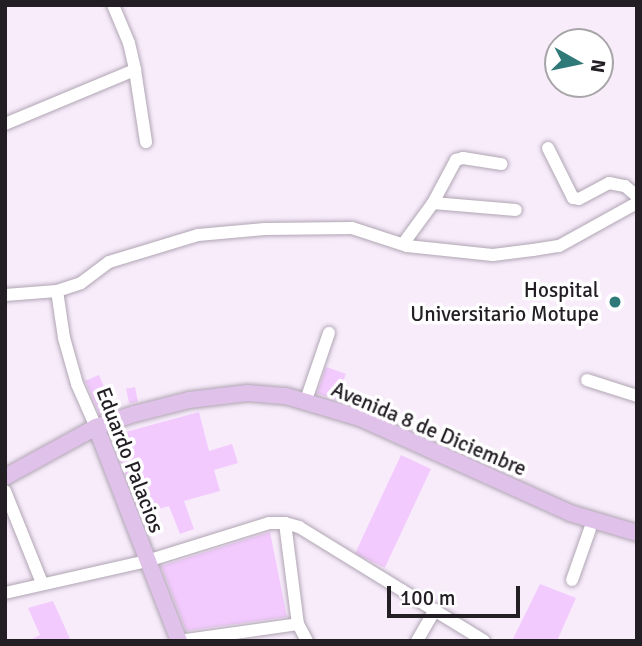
<!DOCTYPE html>
<html>
<head>
<meta charset="utf-8">
<style>
	body { margin:0 }
	#map { position:relative; width:642px; height:646px; overflow:hidden; background:#f8ecfb; font-family:Signika,sans-serif }
	div>[style] { position:absolute }
	[style*='--x'] { left:calc(var(--x)*1px); top:calc(var(--y)*1px); width:calc(var(--w)*1px); rotate:calc(var(--a)*1deg) }
	.building>* { inset:0; background:#f2cafd; transform-origin:0 0 }
	.roads { filter:drop-shadow(0 0 2px #b0a5b3) drop-shadow(0 0 2px #b0a5b3) }
	.minor>* { height:12px; margin:-6px; padding:0 6px; transform-origin:6px; border-radius:6px; background:#fff }
	.major>* { height:16px; margin:-8px; padding:0 8px; transform-origin:8px; border-radius:8px; background:#e0c1e9 }
	.dots>* { width:19px; height:19px; translate:-50% -50%; box-sizing:border-box; border:4px solid #fff; border-radius:50% }
	span { translate:-50% -50%; white-space:nowrap; text-align:center; line-height:1.15; -webkit-text-stroke:7px #fff; paint-order:stroke }
	.poi-label { font-size:21px; color:#231e24 }
	.right { translate:-100% -50%; text-align:right }
	.street-label { font-size:21px; color:#231e24 }
	.frame { position:absolute; inset:0; border:7px solid #231e24; pointer-events:none }
	.north { position:absolute; left:544px; top:28px; width:70px; height:70px; box-sizing:border-box; background:#fff; border:2px solid #a7a5a7; border-radius:50%; rotate:99deg; font-size:19px; font-weight:700; line-height:28px; text-align:center; color:#231e24 }
	.north::after { content:''; display:block; margin:auto; width:24px; height:32px; background:#2f7978; clip-path:polygon(50% 0,100% 100%,50% 72%,0 100%) }
	.scale { position:absolute; left:387px; top:586px; width:133px; height:32px; box-sizing:border-box; border:4px solid #231e24; border-top:0; padding-left:9px; font-size:21px; line-height:24px; white-space:nowrap; color:#231e24; -webkit-text-stroke:5px #fff; paint-order:stroke }
</style>
</head>
<body>
<div id="map">
	<div class="building">
		<i style="left:326px;top:367px;width:21px;height:28px;rotate:19deg"></i>
		<i style="left:99px;top:375px;width:38px;height:15px;rotate:67deg"></i>
		<i style="left:135px;top:387px;width:15px;height:9px;rotate:79deg"></i>
		<i style="clip-path:polygon(199px 412px,209px 451px,232px 444px,238px 463px,214px 470px,220px 491px,184px 501px,194px 529px,180px 534px,169px 506px,141px 514px,111px 436px)"></i>
		<i style="left:401px;top:455px;width:33px;height:109px;rotate:25deg"></i>
		<i style="clip-path:polygon(270px 532px,287px 617px,186px 631px,161px 566px)"></i>
		<i style="clip-path:polygon(540px 584px,576px 598px,557px 641px,512px 641px)"></i>
		<i style="clip-path:polygon(53px 601px,71px 641px,28px 641px,40px 635px,28px 608px)"></i>
	</div>
	<div class="roads">
		<div class="minor">
			<i style="--x:113;--y:5;--w:41;--a:67.2"></i>
			<i style="--x:129;--y:43;--w:28;--a:77"></i>
			<i style="--x:5;--y:124;--w:141;--a:-22.6"></i>
			<i style="--x:135;--y:70;--w:73;--a:81.3"></i>
			<i style="--x:548;--y:148;--w:56;--a:63.4"></i>
			<i style="--x:573;--y:198;--w:6;--a:9"></i>
			<i style="--x:579;--y:199;--w:34;--a:-28"></i>
			<i style="--x:609;--y:183;--w:16;--a:11"></i>
			<i style="--x:625;--y:186;--w:16;--a:40"></i>
			<i style="--x:433;--y:203;--w:83;--a:4.8"></i>
			<i style="--x:403;--y:244;--w:51;--a:-53.8"></i>
			<i style="--x:433;--y:203;--w:49;--a:-61.9"></i>
			<i style="--x:456;--y:160;--w:7;--a:-16"></i>
			<i style="--x:463;--y:158;--w:39;--a:9"></i>
			<i style="--x:57;--y:291;--w:48;--a:81.5"></i>
			<i style="--x:64;--y:338;--w:48;--a:74.2"></i>
			<i style="--x:77;--y:384;--w:47;--a:66.2"></i>
			<i style="--x:5;--y:295;--w:52;--a:-4.4"></i>
			<i style="--x:57;--y:291;--w:25;--a:-18"></i>
			<i style="--x:81;--y:283;--w:35;--a:-37"></i>
			<i style="--x:109;--y:262;--w:93;--a:-16.9"></i>
			<i style="--x:198;--y:235;--w:67;--a:-5.1"></i>
			<i style="--x:265;--y:229;--w:87;--a:-0.7"></i>
			<i style="--x:352;--y:228;--w:58;--a:18.1"></i>
			<i style="--x:407;--y:246;--w:86;--a:6"></i>
			<i style="--x:493;--y:255;--w:40;--a:-7.1"></i>
			<i style="--x:533;--y:250;--w:26;--a:-9"></i>
			<i style="--x:559;--y:246;--w:89;--a:-28.9"></i>
			<i style="--x:587;--y:380;--w:52;--a:17.7"></i>
			<i style="--x:306;--y:400;--w:71;--a:-71.1"></i>
			<i style="--x:5;--y:491;--w:99;--a:68.1"></i>
			<i style="--x:285;--y:523;--w:102;--a:82.7"></i>
			<i style="--x:298;--y:624;--w:19;--a:62"></i>
			<i style="--x:572;--y:580;--w:54;--a:-70.6"></i>
			<i style="--x:5;--y:593;--w:146;--a:-12.7"></i>
			<i style="--x:147;--y:561;--w:128;--a:-17.3"></i>
			<i style="--x:269;--y:523;--w:16;--a:0"></i>
			<i style="--x:285;--y:523;--w:15;--a:16"></i>
			<i style="--x:299;--y:527;--w:217;--a:31.6"></i>
			<i style="--x:179;--y:641;--w:120;--a:-8.1"></i>
			<i style="--x:417;--y:641;--w:36;--a:-60"></i>
		</div>
		<div class="major">
			<i style="--x:96;--y:427;--w:230;--a:68.8"></i>
			<i style="--x:5;--y:477;--w:104;--a:-28.8"></i>
			<i style="--x:96;--y:427;--w:40;--a:-18.9"></i>
			<i style="--x:134;--y:414;--w:57;--a:-14.3"></i>
			<i style="--x:189;--y:400;--w:59;--a:-6.8"></i>
			<i style="--x:248;--y:393;--w:38;--a:5"></i>
			<i style="--x:286;--y:396;--w:77;--a:16.6"></i>
			<i style="--x:360;--y:418;--w:230;--a:24.3"></i>
			<i style="--x:570;--y:513;--w:70;--a:16.6"></i>
		</div>
	</div>
	<div class="dots">
		<i style="left:615px;top:302px;background:#2f7978"></i>
	</div>
	<div class="poi-label">
		<span class="right" style="left:599px;top:302px">Hospital<br>Universitario Motupe</span>
	</div>
	<div class="street-label">
		<span style="left:429px;top:429px;rotate:23deg">Avenida 8 de Diciembre</span>
		<span style="left:130px;top:460px;rotate:69deg">Eduardo Palacios</span>
	</div>
	<div class="frame"></div>
	<div class="north">N</div>
	<div class="scale">100 m</div>
</div>
</body>
</html>
